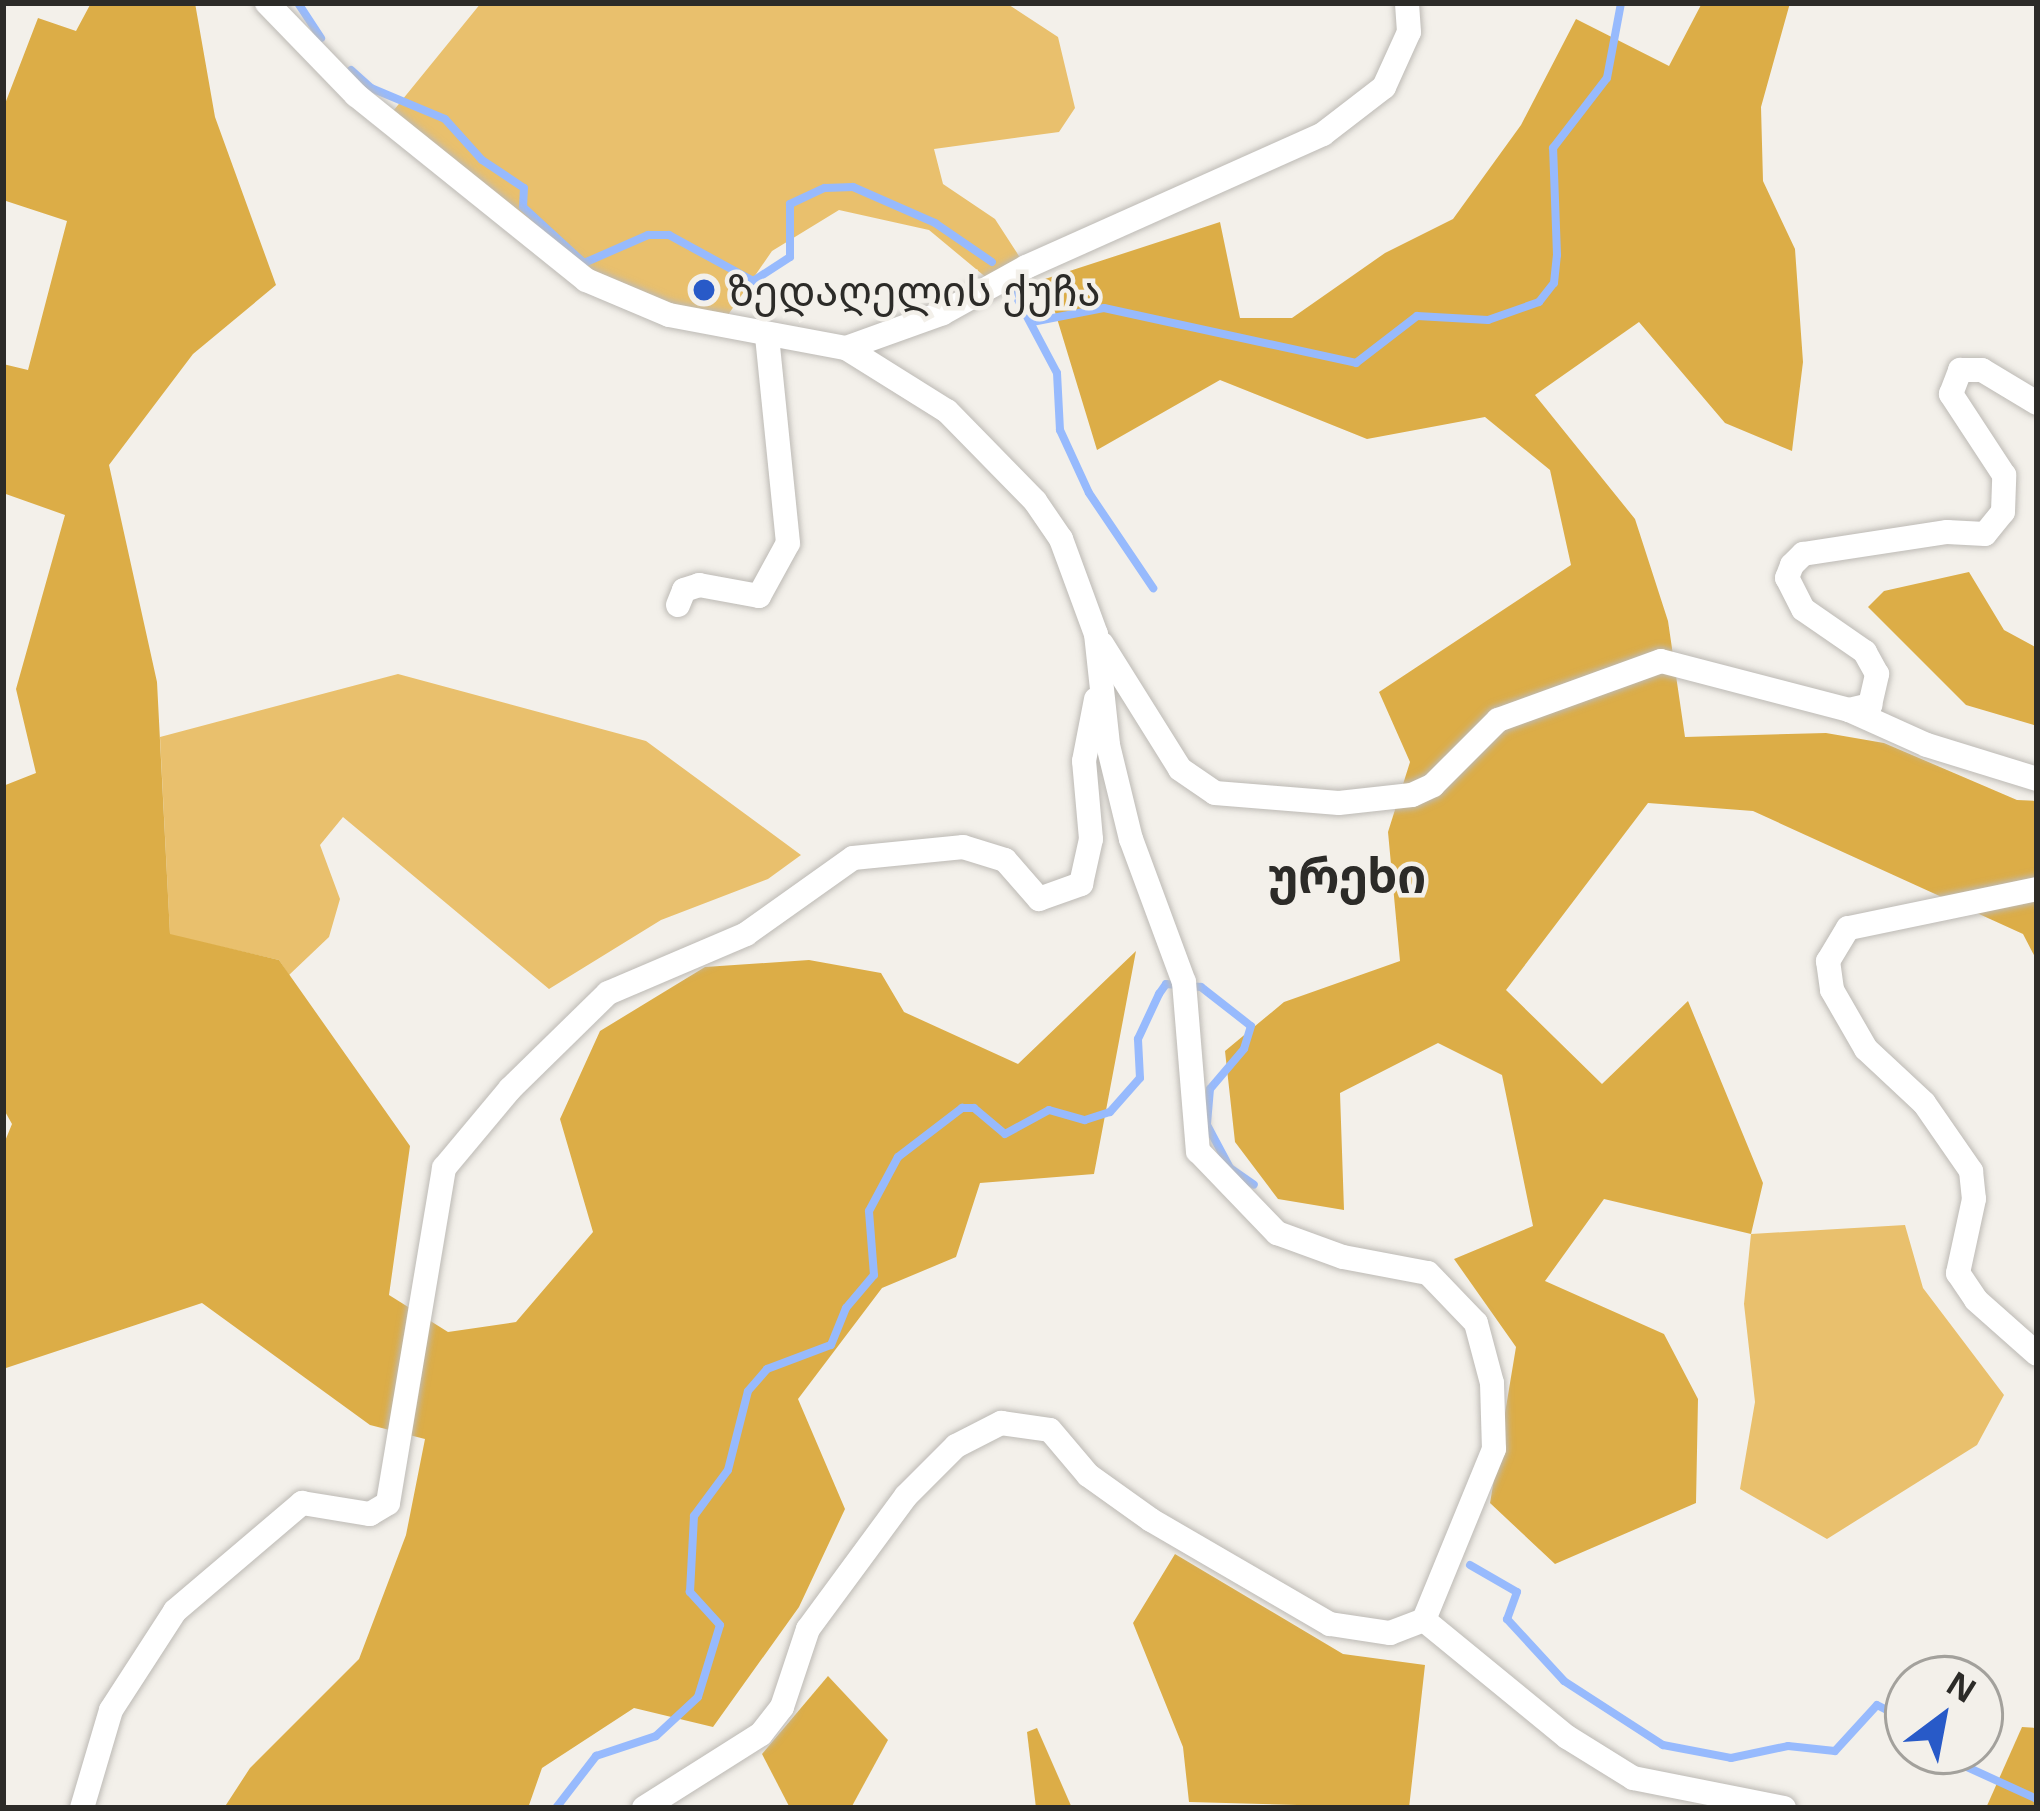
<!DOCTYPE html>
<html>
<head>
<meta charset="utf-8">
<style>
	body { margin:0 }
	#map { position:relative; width:2040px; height:1811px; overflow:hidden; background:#f3f0ea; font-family:"Open Sans","Noto Sans Georgian",sans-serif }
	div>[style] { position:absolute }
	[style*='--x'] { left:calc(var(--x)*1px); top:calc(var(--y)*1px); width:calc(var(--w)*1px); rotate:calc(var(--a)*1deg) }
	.green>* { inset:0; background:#e9c06d }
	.forest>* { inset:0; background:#dcad47 }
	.stream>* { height:8px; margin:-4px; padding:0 4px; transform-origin:4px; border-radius:4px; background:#97bafd }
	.roads { filter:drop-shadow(0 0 3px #bdbab5) drop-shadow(0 0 3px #bdbab5) }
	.street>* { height:24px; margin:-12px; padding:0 12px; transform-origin:12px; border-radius:12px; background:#fff }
	.dots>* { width:33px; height:33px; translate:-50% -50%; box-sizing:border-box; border:6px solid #f3f0ea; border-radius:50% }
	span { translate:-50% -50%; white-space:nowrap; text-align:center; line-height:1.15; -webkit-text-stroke:9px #f3f0ea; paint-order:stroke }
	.poi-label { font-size:42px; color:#2c2b28 }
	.left { translate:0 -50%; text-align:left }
	.quarter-label { font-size:48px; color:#2c2b28; font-weight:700 }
	.frame { position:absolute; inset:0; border:6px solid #2c2b28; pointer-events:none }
	.north { position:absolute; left:1884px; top:1655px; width:120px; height:120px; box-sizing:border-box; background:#f3f0ea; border:3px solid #a3a19c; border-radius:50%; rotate:32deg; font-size:33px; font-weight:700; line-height:48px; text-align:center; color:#2c2b28 }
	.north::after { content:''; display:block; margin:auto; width:42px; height:54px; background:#285ac8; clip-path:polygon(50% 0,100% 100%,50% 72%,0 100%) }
</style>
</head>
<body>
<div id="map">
	<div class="green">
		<i style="clip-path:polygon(481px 3px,1006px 3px,1058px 37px,1075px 108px,1059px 132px,934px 149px,943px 184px,995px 219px,1026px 267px,994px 284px,929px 230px,839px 210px,772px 251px,719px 328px,626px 302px,385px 121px)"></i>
		<i style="clip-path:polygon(398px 674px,646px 741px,801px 855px,768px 879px,661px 920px,549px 989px,343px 817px,320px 845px,340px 899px,329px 937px,289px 975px,279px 960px,170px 935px,160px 737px)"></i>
		<i style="clip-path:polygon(1905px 1225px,1923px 1288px,2004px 1395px,1977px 1445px,1827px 1539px,1740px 1489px,1755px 1402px,1744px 1304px,1751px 1234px)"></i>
	</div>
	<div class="forest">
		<i style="clip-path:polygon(91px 3px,195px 3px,215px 117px,276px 285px,193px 354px,109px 465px,157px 682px,170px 934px,279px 960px,410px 1146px,389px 1295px,448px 1332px,516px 1322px,593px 1232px,560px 1119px,600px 1031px,705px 967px,809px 960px,881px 973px,904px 1012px,1018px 1064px,1136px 951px,1094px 1174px,980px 1183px,956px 1257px,882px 1288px,798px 1399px,845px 1509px,799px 1607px,713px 1727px,634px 1708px,542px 1768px,528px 1808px,224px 1808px,250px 1768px,359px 1659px,406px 1535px,425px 1439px,370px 1425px,202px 1303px,3px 1369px,3px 1146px,12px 1124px,3px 1108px,3px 786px,36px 773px,16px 689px,65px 515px,3px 493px,3px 364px,28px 370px,67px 221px,3px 200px,3px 109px,38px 18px,76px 31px)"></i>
		<i style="clip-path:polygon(1702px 3px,1790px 3px,1761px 107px,1763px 181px,1795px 249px,1803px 362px,1792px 451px,1725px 423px,1639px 322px,1535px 395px,1635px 519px,1668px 621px,1685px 737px,1826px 733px,1884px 743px,2017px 800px,2037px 801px,2037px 961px,2023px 934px,1753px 811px,1648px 803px,1506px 990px,1602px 1084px,1688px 1001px,1763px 1183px,1751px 1234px,1604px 1199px,1545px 1281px,1664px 1334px,1698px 1399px,1696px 1503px,1555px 1564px,1490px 1503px,1516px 1347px,1454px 1259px,1533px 1226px,1502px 1075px,1438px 1043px,1340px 1093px,1344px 1210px,1278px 1199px,1235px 1142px,1225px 1051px,1284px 1002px,1400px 961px,1388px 832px,1410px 762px,1379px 692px,1571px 565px,1550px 470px,1485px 417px,1367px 439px,1220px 380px,1097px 450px,1045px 279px,1220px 222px,1240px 318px,1292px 318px,1385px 253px,1453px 219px,1521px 125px,1576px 19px,1669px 66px)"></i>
		<i style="clip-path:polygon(1969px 572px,2004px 630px,2037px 648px,2037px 726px,1966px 705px,1868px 607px,1884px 591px)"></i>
		<i style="clip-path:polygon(1175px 1554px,1343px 1654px,1425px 1665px,1409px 1808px,1189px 1802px,1183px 1747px,1133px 1623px)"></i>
		<i style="clip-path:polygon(828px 1676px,888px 1740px,851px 1808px,790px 1808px,762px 1754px)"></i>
		<i style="clip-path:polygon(2022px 1727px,2037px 1728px,2037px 1808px,1986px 1808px)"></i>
		<i style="clip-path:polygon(1037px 1728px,1072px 1808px,1036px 1808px,1027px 1732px)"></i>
	</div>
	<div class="stream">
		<i style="--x:298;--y:3;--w:42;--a:56.7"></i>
		<i style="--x:351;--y:70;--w:27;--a:42"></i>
		<i style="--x:371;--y:88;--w:80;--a:22.7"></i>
		<i style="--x:445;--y:119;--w:55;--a:47.9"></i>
		<i style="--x:482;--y:160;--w:50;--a:33.7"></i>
		<i style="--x:524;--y:188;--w:19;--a:93"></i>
		<i style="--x:523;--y:207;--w:83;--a:42.6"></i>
		<i style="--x:584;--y:263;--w:70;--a:-23.6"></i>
		<i style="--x:648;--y:235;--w:21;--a:0"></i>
		<i style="--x:669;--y:235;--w:96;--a:28.7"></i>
		<i style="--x:753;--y:281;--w:44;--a:-33"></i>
		<i style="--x:790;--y:257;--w:53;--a:-90"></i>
		<i style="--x:790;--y:204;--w:38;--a:-25"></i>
		<i style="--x:825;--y:188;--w:28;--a:-2"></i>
		<i style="--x:853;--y:187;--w:90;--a:23.7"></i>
		<i style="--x:935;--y:223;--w:69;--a:34.4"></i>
		<i style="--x:1015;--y:294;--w:89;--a:62"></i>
		<i style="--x:1057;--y:373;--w:57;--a:87"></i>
		<i style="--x:1060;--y:430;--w:69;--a:65.3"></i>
		<i style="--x:1089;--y:493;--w:115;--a:56"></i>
		<i style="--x:1032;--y:322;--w:73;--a:-11"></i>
		<i style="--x:1104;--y:308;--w:258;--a:12.3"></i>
		<i style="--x:1356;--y:363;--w:77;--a:-37.6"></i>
		<i style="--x:1417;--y:316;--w:71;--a:3.2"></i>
		<i style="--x:1488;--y:320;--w:54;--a:-19.4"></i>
		<i style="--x:1539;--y:302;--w:24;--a:-52"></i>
		<i style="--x:1554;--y:283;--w:28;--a:-84"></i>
		<i style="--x:1557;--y:255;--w:107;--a:-92.1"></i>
		<i style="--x:1553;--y:148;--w:88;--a:-52.4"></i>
		<i style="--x:1607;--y:78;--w:76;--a:-79.4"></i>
		<i style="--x:1470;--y:1565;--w:54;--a:29.9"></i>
		<i style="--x:1517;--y:1592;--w:29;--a:110"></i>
		<i style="--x:1507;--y:1619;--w:84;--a:47.4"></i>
		<i style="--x:1564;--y:1681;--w:118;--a:32.9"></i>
		<i style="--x:1663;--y:1745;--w:69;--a:10.8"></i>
		<i style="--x:1731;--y:1758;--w:58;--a:-11.9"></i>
		<i style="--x:1788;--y:1746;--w:47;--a:6.1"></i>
		<i style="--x:1835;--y:1751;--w:62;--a:-47.6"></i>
		<i style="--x:1877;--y:1705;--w:35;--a:27"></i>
		<i style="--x:1932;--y:1751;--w:115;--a:24.6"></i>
		<i style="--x:556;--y:1808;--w:66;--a:-52.4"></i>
		<i style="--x:596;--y:1756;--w:63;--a:-18.4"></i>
		<i style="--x:656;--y:1736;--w:57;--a:-42.9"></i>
		<i style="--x:698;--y:1697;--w:75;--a:-73"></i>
		<i style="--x:720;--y:1625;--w:45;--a:-132.3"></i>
		<i style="--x:690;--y:1592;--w:76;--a:-87"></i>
		<i style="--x:694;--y:1516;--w:57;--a:-53.5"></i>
		<i style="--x:728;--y:1470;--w:81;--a:-75.8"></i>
		<i style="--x:748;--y:1391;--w:29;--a:-49"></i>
		<i style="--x:767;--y:1369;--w:68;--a:-20.6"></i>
		<i style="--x:831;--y:1345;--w:40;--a:-68"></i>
		<i style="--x:846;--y:1308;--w:43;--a:-49.7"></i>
		<i style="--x:874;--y:1275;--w:64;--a:-94.5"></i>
		<i style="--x:869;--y:1211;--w:61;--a:-61.8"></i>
		<i style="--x:898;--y:1157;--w:81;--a:-37.4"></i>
		<i style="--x:962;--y:1108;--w:12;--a:0"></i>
		<i style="--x:974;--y:1108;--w:40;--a:40"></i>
		<i style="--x:1005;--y:1134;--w:50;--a:-28.6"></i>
		<i style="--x:1049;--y:1110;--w:37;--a:16"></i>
		<i style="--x:1085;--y:1120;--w:26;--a:-18"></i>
		<i style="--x:1110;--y:1112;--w:45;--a:-48.6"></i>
		<i style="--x:1140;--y:1078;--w:39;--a:-93"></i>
		<i style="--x:1138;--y:1039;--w:50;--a:-65"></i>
		<i style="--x:1159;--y:994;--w:12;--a:-55"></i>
		<i style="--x:1166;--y:984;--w:35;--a:5"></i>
		<i style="--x:1201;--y:987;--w:63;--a:38"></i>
		<i style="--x:1251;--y:1026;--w:24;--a:107"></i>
		<i style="--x:1244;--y:1049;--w:52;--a:130.4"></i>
		<i style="--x:1210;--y:1089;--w:36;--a:95"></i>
		<i style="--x:1207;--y:1125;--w:49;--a:61.9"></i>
		<i style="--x:1230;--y:1168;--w:29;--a:35"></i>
	</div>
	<div class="roads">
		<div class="street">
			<i style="--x:267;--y:3;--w:128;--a:45.9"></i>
			<i style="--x:356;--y:95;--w:295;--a:38.8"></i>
			<i style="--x:586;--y:280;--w:90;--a:22.9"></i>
			<i style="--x:669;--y:315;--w:180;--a:10.6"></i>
			<i style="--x:846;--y:348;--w:119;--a:32"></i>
			<i style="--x:947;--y:411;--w:126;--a:45.6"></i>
			<i style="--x:1035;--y:501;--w:46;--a:55.6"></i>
			<i style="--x:1061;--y:539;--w:101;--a:69.8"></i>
			<i style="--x:1096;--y:634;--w:112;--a:83.8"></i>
			<i style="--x:1108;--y:745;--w:97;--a:76.3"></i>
			<i style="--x:1131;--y:839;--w:153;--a:69.7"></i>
			<i style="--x:1184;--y:982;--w:170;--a:85.3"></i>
			<i style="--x:1198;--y:1151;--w:114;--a:46.1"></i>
			<i style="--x:1277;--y:1233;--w:70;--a:20"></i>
			<i style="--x:1343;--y:1257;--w:86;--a:10.7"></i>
			<i style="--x:1428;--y:1273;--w:69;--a:46.2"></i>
			<i style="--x:1476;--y:1323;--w:62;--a:75.1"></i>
			<i style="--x:1492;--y:1383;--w:66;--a:88.3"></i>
			<i style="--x:1494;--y:1449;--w:185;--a:112.3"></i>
			<i style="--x:1424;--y:1620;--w:185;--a:39.3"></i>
			<i style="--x:1567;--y:1737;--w:78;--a:31.8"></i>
			<i style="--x:1633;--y:1778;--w:154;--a:11.2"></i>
			<i style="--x:846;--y:348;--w:103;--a:-19.8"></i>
			<i style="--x:943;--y:313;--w:95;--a:-29"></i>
			<i style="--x:1026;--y:267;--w:325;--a:-24.1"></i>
			<i style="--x:1323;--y:134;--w:77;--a:-37.6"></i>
			<i style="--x:1384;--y:87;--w:60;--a:-65.6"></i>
			<i style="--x:1409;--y:32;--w:29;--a:-94"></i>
			<i style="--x:678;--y:605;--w:16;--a:-68"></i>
			<i style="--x:684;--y:590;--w:16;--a:-18"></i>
			<i style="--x:699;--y:585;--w:61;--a:10.4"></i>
			<i style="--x:759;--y:596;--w:60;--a:-61.3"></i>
			<i style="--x:788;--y:543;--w:207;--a:-95.8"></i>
			<i style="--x:1102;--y:644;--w:147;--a:58"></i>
			<i style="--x:1180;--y:769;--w:42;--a:34.4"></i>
			<i style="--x:1215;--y:793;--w:124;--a:4.6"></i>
			<i style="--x:1339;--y:803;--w:73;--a:-6.3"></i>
			<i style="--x:1412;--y:795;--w:23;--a:-25"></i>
			<i style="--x:1433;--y:785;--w:92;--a:-45"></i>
			<i style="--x:1498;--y:720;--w:173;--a:-19.9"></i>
			<i style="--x:1661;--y:661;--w:194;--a:14.6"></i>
			<i style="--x:1849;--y:710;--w:22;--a:-13"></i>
			<i style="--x:1870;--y:705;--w:32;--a:-77"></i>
			<i style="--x:1877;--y:674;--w:25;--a:-119"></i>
			<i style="--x:1865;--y:652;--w:75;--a:-145.3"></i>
			<i style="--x:1803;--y:609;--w:35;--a:-117"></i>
			<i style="--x:1787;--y:578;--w:14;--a:-69"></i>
			<i style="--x:1792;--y:565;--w:16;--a:-45"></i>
			<i style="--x:1803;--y:554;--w:146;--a:-8.7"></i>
			<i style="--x:1947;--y:532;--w:38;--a:3"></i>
			<i style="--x:1985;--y:534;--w:28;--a:-51"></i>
			<i style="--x:2003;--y:512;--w:37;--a:-88"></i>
			<i style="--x:2004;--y:475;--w:97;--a:-123.2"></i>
			<i style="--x:1951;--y:394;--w:26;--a:-69"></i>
			<i style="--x:1960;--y:370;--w:22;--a:0"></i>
			<i style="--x:1982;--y:370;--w:64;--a:31"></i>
			<i style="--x:1849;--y:710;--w:85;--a:24.2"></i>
			<i style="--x:1927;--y:745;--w:115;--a:17.2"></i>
			<i style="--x:2037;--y:889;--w:193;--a:168.3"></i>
			<i style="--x:1848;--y:928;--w:39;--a:121"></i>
			<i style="--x:1828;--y:961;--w:29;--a:82"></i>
			<i style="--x:1832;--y:990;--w:68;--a:60"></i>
			<i style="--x:1866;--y:1049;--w:79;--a:43"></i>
			<i style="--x:1924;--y:1103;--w:83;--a:55.3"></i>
			<i style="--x:1971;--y:1171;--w:28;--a:84"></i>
			<i style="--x:1974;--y:1199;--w:76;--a:102.2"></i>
			<i style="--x:1958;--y:1273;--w:32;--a:56"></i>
			<i style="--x:1976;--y:1300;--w:81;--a:41.5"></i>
			<i style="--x:82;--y:1808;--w:102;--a:-73.5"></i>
			<i style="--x:111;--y:1710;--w:118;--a:-57.1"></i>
			<i style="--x:175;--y:1611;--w:167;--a:-40.4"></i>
			<i style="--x:302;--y:1503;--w:69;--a:9.2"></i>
			<i style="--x:370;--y:1514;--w:21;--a:-31"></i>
			<i style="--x:388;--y:1503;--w:340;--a:-80.5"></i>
			<i style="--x:444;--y:1168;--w:103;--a:-50.1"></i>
			<i style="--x:510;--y:1089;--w:137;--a:-44.4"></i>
			<i style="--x:608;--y:993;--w:150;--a:-23.1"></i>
			<i style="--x:746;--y:934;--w:131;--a:-35.4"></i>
			<i style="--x:853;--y:858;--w:111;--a:-5.7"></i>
			<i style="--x:963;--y:847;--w:44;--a:17.2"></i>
			<i style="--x:1005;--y:860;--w:52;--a:48.9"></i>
			<i style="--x:1039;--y:899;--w:45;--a:-19.7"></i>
			<i style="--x:1081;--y:884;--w:46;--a:-77.5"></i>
			<i style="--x:1091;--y:839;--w:78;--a:-95.1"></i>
			<i style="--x:1084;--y:761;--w:63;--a:-79"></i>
			<i style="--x:644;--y:1808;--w:138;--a:-32.3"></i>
			<i style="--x:761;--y:1734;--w:34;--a:-52"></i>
			<i style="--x:782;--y:1707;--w:82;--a:-71.6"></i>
			<i style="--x:808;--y:1629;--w:165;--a:-53.6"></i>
			<i style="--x:906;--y:1496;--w:71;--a:-45"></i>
			<i style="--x:956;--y:1446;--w:51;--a:-27.1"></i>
			<i style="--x:1001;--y:1423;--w:49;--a:8.1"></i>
			<i style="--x:1050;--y:1430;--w:59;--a:49.8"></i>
			<i style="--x:1088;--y:1475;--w:77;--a:35.5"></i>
			<i style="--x:1151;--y:1520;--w:207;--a:30.2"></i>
			<i style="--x:1330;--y:1624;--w:61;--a:8.5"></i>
			<i style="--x:1390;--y:1633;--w:36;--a:-21"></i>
		</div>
	</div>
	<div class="dots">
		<i style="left:704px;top:290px;background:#285ac8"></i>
	</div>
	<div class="poi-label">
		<span class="left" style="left:728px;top:290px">ზედაღელის ქუჩა</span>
	</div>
	<div class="quarter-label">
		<span style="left:1347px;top:875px">ურეხი</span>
	</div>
	<div class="frame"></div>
	<div class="north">N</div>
</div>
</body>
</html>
